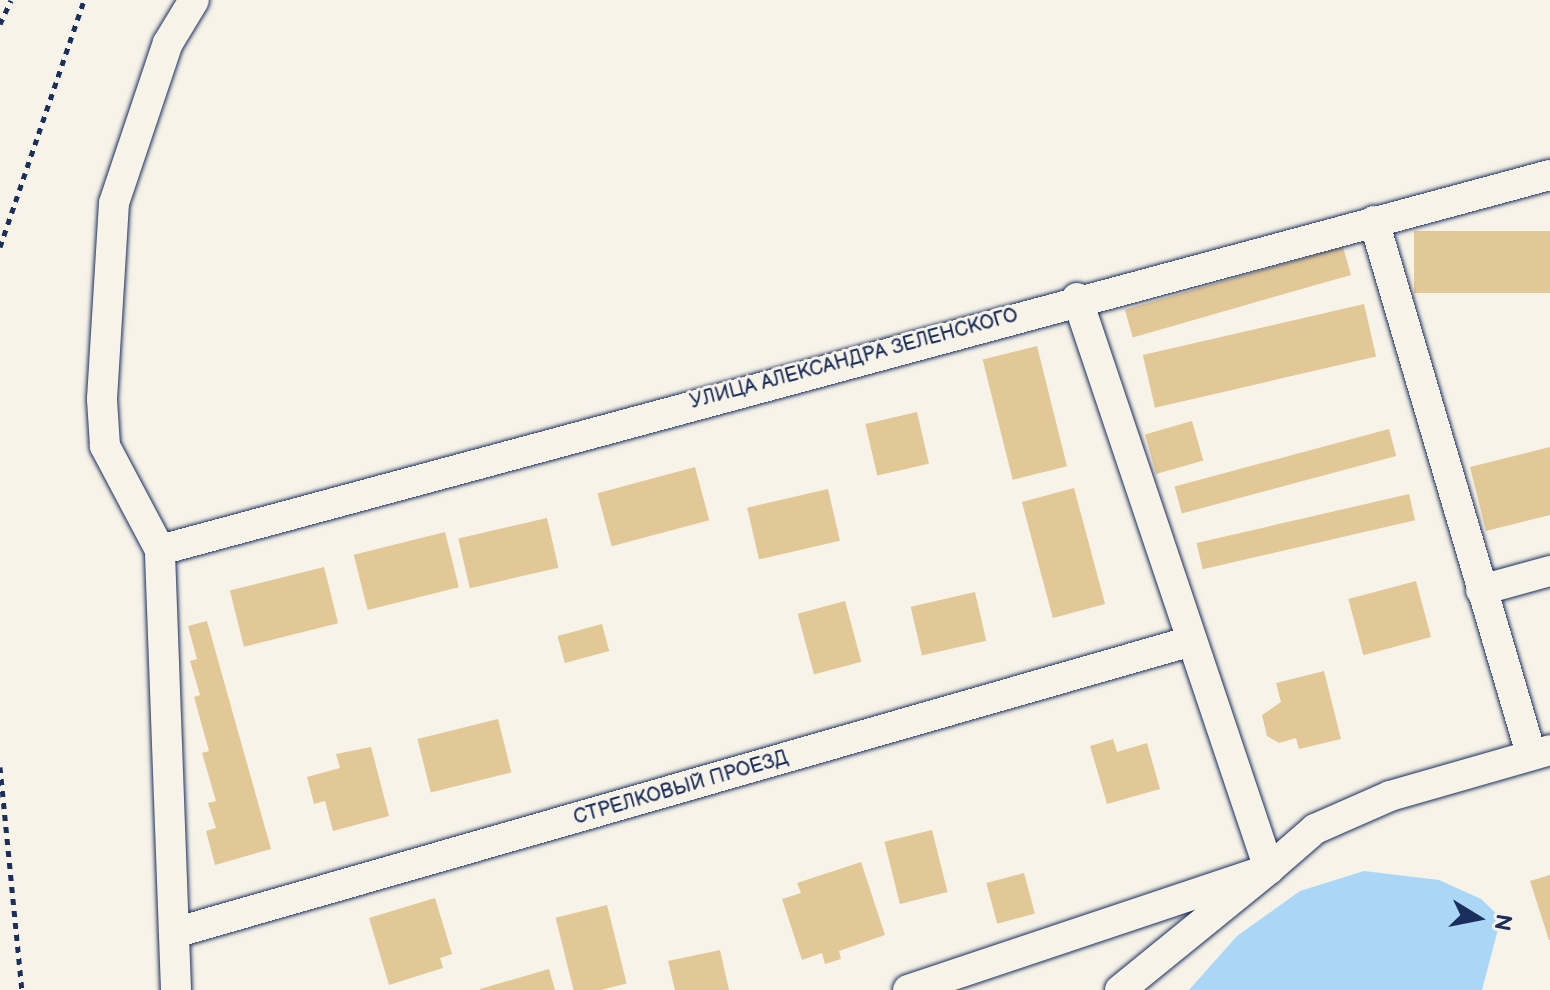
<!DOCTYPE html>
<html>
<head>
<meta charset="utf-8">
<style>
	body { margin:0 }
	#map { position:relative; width:1550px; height:990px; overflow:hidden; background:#f7f3e8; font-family:"Balsamiq Sans",sans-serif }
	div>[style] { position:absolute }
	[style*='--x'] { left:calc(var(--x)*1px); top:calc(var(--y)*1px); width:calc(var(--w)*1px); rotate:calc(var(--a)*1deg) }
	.water>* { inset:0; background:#abd7f7 }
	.building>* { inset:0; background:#e2c897; transform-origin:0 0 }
	.path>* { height:5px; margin-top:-2.5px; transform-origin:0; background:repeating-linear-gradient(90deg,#1b2f5e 0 6px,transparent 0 12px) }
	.roads { filter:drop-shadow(0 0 2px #1b2f5e) drop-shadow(0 0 2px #1b2f5e) }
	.minor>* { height:30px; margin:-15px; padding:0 15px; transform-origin:15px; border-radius:15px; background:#f7f3e8 }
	span { translate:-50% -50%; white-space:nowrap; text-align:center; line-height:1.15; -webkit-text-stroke:6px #f7f3e8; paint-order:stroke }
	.street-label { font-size:20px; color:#1b2f5e }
	.north { position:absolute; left:1438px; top:878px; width:80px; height:80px; -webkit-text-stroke:6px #f7f3e8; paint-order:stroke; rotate:100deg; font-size:22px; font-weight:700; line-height:32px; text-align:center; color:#1b2f5e }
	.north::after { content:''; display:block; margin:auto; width:28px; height:36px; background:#1b2f5e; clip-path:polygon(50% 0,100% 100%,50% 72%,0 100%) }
</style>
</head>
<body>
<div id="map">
	<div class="water">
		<i style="clip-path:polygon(1364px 871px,1439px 880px,1481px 899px,1501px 918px,1482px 990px,1189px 990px,1237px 936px,1300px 891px)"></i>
	</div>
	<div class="building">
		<i style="left:1550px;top:231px;width:62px;height:136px;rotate:90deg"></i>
		<i style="left:1343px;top:247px;width:29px;height:227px;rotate:74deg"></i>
		<i style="left:1364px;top:304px;width:54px;height:227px;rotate:77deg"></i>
		<i style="left:1037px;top:346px;width:124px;height:56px;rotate:76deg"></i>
		<i style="left:917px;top:412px;width:53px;height:53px;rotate:77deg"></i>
		<i style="left:1192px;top:421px;width:41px;height:49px;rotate:74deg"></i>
		<i style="left:1389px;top:429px;width:28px;height:222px;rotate:75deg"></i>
		<i style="clip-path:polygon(1550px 447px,1550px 515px,1486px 531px,1470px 467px)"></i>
		<i style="left:695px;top:467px;width:55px;height:101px;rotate:75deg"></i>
		<i style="left:1074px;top:488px;width:120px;height:54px;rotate:75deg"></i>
		<i style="left:828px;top:489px;width:53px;height:83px;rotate:77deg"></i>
		<i style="left:1409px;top:494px;width:27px;height:218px;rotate:77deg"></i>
		<i style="left:547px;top:518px;width:51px;height:91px;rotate:77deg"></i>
		<i style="left:445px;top:532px;width:57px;height:94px;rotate:76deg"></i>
		<i style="left:324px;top:567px;width:58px;height:97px;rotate:76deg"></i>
		<i style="left:1416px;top:581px;width:58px;height:70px;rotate:75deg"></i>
		<i style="left:975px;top:592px;width:50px;height:66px;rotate:77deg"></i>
		<i style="left:845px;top:601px;width:63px;height:49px;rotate:75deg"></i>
		<i style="clip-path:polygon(207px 621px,271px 849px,215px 865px,206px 831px,216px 828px,208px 803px,216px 801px,202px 753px,209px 751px,194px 697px,200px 695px,190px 661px,197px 659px,188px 626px)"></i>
		<i style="left:602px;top:624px;width:28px;height:46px;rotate:75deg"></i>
		<i style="clip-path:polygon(1324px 671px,1341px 739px,1299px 749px,1296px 738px,1279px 743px,1267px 736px,1262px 715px,1281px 702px,1276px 683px)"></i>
		<i style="left:498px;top:719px;width:55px;height:83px;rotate:76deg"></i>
		<i style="clip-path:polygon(1113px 739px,1117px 752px,1147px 743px,1160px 789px,1107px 804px,1090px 746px)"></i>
		<i style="clip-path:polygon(371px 747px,389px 816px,333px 831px,325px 801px,314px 804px,307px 777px,340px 768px,336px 754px)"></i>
		<i style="left:932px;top:830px;width:64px;height:49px;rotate:76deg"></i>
		<i style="clip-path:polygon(861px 862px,885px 935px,839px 951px,841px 959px,825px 964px,822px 953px,802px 960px,782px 899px,801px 893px,797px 883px)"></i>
		<i style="left:1024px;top:873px;width:42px;height:39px;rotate:75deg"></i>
		<i style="clip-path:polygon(1550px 875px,1550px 940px,1549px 940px,1530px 881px)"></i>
		<i style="clip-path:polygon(435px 898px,452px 954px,440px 958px,443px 968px,389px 985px,369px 918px)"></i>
		<i style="left:607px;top:905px;width:81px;height:53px;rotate:76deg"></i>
		<i style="clip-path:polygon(720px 950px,729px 990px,675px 990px,668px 961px)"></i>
		<i style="clip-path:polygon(549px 969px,555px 990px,480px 990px,480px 989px)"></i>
	</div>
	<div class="path">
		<i style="--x:0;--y:24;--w:26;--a:-65"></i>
		<i style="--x:0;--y:247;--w:261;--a:-71.2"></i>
		<i style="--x:0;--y:767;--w:224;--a:84.4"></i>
	</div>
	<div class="roads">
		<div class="minor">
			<i style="--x:1374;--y:221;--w:556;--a:73.59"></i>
			<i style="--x:1077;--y:298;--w:602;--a:71.41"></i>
			<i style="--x:1269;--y:869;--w:192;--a:140.9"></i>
			<i style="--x:160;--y:550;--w:1440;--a:-15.1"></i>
			<i style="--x:1481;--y:590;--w:72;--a:-15.4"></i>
			<i style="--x:174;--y:933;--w:1055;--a:-16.01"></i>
			<i style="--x:176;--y:990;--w:440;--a:-92.1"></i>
			<i style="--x:160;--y:550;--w:118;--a:-117.9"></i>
			<i style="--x:105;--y:446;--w:47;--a:-93.7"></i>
			<i style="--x:102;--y:399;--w:196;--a:-86.5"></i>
			<i style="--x:114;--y:203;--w:169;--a:-71.4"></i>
			<i style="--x:168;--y:43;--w:50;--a:-58.8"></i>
			<i style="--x:908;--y:990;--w:381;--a:-18.5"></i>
			<i style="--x:1269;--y:869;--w:61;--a:-41"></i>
			<i style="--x:1315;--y:829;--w:82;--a:-23.7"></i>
			<i style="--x:1390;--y:796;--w:166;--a:-16"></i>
		</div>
	</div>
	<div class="street-label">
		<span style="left:854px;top:359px;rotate:-15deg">УЛИЦА АЛЕКСАНДРА ЗЕЛЕНСКОГО</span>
		<span style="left:681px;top:788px;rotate:-16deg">СТРЕЛКОВЫЙ ПРОЕЗД</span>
	</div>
	<div class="north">N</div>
</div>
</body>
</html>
